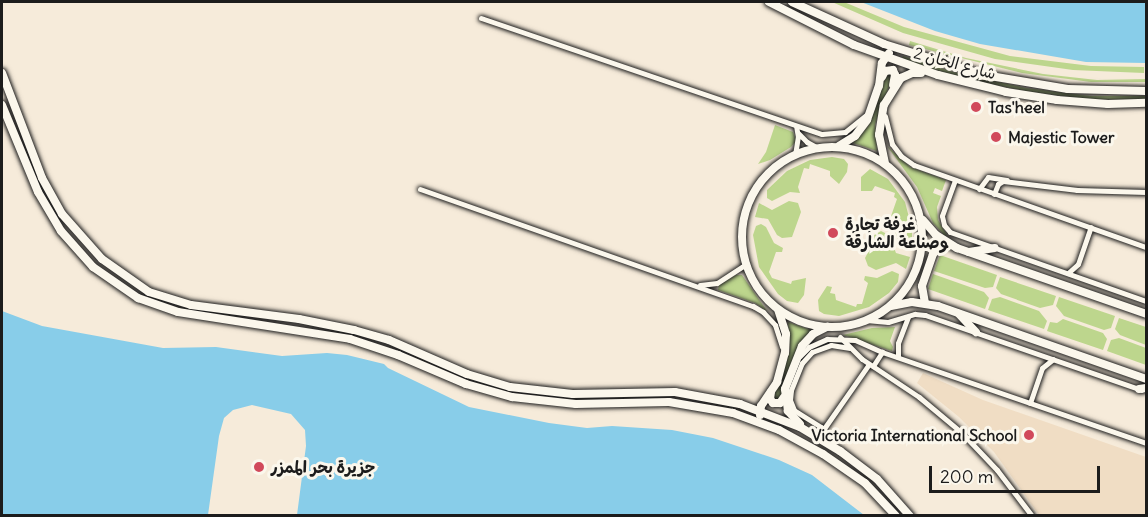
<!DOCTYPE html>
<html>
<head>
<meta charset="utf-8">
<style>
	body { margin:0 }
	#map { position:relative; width:1148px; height:517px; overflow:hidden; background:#f6ebda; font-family:Delius,"Playpen Sans Arabic",sans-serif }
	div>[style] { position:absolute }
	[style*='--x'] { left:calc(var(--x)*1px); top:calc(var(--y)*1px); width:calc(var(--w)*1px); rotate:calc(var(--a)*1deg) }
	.built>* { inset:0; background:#f0ddc4 }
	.green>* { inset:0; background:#bdd68d }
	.water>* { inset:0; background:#88cde9 }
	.roads { filter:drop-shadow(0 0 2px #1c1c1c) drop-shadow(0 0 2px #1c1c1c) }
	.street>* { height:5px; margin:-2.5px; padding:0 2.5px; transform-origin:2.5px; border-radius:2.5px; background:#fbf7ec }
	.secondary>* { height:8px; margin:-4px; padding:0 4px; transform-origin:4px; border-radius:4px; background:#fbf7ec }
	.secondary>.ring { margin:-4px; padding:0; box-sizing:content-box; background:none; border:8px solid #fbf7ec; border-radius:50% }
	.dots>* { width:16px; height:16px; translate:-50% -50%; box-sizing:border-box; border:3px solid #fbf7ec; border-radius:50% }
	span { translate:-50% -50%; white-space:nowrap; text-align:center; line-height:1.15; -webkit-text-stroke:6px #fbf7ec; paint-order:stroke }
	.street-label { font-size:16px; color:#1c1c1c }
	.poi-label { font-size:16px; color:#1c1c1c; font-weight:700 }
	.left { translate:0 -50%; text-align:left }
	.right { translate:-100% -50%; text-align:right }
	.frame { position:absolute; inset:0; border:3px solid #1c1c1c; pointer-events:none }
	.scale { position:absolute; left:929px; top:466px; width:171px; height:27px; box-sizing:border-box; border:3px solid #1c1c1c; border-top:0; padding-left:8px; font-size:18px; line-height:21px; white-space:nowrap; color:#1c1c1c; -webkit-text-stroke:4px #fbf7ec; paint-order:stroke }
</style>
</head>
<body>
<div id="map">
	<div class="built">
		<i style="clip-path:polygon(923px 373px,983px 400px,1146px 457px,1146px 515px,1039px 515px,994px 452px,959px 417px,917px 383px)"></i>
	</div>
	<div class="green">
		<i style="clip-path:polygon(832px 2px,844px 2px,904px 27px,1010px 56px,1091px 66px,1144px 67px,1144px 73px,1073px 70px,995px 59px,903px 33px)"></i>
		<i style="clip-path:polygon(910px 41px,966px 58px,1043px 74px,1097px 80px,1146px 79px,1146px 82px,1091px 82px,1022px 73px,909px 45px)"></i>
		<i style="clip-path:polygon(903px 56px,953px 72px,1026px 88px,1090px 96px,1146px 96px,1146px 100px,1085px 99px,1025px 91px,963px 78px,902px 60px)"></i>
		<i style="clip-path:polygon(890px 72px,892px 78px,875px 124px,877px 151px,853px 143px,869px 125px,885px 75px)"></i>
		<i style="clip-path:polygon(775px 125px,793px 132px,796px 141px,791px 147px,770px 160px,758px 164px,766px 152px)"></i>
		<i style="clip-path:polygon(887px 146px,910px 167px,946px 180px,942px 191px,935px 188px,933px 193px,941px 196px,937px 207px,938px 220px,947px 235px,945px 236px,933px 223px,917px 187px)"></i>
		<i style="clip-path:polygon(832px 157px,844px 159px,848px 164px,847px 172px,839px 184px,830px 176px,830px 171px,810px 164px,809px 169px,804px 168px,798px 187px,800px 193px,790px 192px,772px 201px,767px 198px,767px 190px,787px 171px,810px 160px)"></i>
		<i style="clip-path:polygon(870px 169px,888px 179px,905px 202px,912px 229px,912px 242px,908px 248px,901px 247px,893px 228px,883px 223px,884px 219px,890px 219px,897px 199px,894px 197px,895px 193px,875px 186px,872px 191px,861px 191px,861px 177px)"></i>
		<i style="clip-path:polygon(789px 201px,798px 203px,801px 212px,792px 237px,782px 238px,777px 235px,768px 219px,755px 217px,759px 203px,772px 210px)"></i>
		<i style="clip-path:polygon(761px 224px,766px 227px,774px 243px,783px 248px,782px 252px,776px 252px,769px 272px,772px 278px,791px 284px,792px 281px,806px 278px,804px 295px,798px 303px,787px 301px,778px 294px,759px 267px,753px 235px,756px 226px)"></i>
		<i style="clip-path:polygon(881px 231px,889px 235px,896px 253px,910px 257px,906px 269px,896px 263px,876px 270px,868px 266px,865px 258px,874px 241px,873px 236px)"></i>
		<i style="clip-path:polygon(940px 255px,997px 275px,993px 287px,985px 288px,934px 271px)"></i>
		<i style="clip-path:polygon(892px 271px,899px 274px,898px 282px,889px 293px,869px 307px,839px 316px,824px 314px,819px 311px,818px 300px,827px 286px,832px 287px,830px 293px,835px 294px,836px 300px,856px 307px,857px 304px,862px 304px,868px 283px,864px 280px,865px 276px,877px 278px)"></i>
		<i style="clip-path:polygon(933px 274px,984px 292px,989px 298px,985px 309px,928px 289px)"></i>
		<i style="clip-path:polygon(736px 275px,742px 275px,767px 311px,755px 303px,718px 290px,719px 285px)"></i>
		<i style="clip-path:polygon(1000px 277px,1056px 296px,1053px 305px,1040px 308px,1001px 294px,996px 288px)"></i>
		<i style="clip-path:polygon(1000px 297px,1039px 311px,1047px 321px,1044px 329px,988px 310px,992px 299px)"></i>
		<i style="clip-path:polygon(1059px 297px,1115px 316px,1111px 328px,1104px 330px,1064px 316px,1056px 306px)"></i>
		<i style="clip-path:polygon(1119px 318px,1146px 327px,1146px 345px,1120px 335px,1115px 329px)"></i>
		<i style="clip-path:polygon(1063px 319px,1103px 333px,1107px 339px,1103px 350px,1047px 331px,1050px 322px,1057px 323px)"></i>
		<i style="clip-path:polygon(788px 322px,811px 330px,797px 348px,780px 398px,775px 400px,773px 395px,790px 351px)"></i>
		<i style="clip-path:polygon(895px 327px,890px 341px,893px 347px,892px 351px,843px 335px,872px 328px)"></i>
		<i style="clip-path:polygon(1119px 338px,1146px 348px,1146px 365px,1107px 351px,1111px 340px)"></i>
	</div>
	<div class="water">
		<i style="clip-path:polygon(861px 2px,1146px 2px,1146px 63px,1086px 62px,980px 44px,935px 31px)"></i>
		<i style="clip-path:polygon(2px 311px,42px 326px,163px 348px,216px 347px,282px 356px,327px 353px,347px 355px,384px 364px,388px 368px,469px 407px,549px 423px,587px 428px,612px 426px,672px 430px,713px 438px,779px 460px,812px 475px,864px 515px,297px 515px,306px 446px,305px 430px,291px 414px,252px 405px,233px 410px,224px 418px,219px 436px,208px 515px,2px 515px)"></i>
	</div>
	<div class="roads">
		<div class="street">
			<i style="--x:481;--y:18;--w:360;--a:18.8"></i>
			<i style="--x:822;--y:134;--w:23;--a:-5"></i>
			<i style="--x:845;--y:132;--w:28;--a:-39"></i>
			<i style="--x:885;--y:116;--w:29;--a:76"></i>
			<i style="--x:892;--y:144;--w:15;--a:53"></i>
			<i style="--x:901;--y:156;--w:16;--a:35"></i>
			<i style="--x:914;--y:165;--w:246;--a:19.5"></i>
			<i style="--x:798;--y:133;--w:13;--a:45"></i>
			<i style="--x:807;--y:142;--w:13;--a:29"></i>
			<i style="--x:795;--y:155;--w:18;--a:-81"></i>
			<i style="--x:798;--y:137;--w:11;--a:-100"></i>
			<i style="--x:955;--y:180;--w:38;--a:110"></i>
			<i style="--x:942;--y:216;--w:9;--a:77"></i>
			<i style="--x:944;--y:225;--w:9;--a:49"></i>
			<i style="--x:950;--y:232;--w:208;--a:19.4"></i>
			<i style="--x:420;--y:189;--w:353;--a:19.4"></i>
			<i style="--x:753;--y:306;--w:12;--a:31"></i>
			<i style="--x:763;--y:312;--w:18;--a:47"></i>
			<i style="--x:775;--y:325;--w:23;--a:72"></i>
			<i style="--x:979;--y:189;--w:15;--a:-53"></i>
			<i style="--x:988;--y:177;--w:19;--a:9"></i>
			<i style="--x:994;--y:194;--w:11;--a:-68"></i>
			<i style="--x:998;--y:184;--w:6;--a:-31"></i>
			<i style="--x:1003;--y:181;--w:75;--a:6.9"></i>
			<i style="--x:1077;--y:190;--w:69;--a:1.7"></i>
			<i style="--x:1068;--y:273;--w:13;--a:-42"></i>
			<i style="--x:1078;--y:264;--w:39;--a:-71"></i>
			<i style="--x:700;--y:285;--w:17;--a:-7"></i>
			<i style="--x:717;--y:283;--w:35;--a:-33"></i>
			<i style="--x:866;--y:320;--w:22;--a:5"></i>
			<i style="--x:888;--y:322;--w:28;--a:-17"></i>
			<i style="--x:915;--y:314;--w:10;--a:6"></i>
			<i style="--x:925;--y:315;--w:229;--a:19.1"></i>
			<i style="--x:840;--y:337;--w:31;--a:45"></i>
			<i style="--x:862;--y:359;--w:69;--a:33.7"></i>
			<i style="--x:919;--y:397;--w:56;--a:39.9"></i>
			<i style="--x:962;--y:433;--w:51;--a:46.6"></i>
			<i style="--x:997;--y:470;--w:58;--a:52.7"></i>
			<i style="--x:800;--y:356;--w:13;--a:-45"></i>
			<i style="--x:809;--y:347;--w:20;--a:-24"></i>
			<i style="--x:827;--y:339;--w:28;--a:2"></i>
			<i style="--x:855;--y:340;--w:30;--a:24"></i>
			<i style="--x:882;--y:352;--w:279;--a:19"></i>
			<i style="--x:898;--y:357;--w:14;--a:-90"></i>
			<i style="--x:898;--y:343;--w:28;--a:-69"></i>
			<i style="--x:873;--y:366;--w:17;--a:-57"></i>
			<i style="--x:1030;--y:403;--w:37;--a:-71"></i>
			<i style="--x:1042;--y:368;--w:14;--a:-39"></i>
			<i style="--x:823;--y:430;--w:80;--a:-55.1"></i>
			<i style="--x:824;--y:440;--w:13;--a:-103"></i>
			<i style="--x:821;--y:427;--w:32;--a:-148"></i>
			<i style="--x:794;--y:410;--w:11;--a:-112"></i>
			<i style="--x:790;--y:400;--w:10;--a:-84"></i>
			<i style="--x:791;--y:390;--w:29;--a:-68"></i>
			<i style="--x:802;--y:363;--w:15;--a:-48"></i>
			<i style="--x:812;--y:352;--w:20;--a:-20"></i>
			<i style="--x:831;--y:345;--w:19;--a:9"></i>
		</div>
		<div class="secondary">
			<i style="--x:769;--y:2;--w:95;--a:26.8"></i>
			<i style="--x:854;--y:45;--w:89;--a:19.7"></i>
			<i style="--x:938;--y:75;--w:70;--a:14"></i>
			<i style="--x:1006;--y:92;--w:52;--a:8.9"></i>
			<i style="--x:1057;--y:100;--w:51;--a:4.5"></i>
			<i style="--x:1108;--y:104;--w:38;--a:-2"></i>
			<i style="--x:792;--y:2;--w:101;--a:24.5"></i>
			<i style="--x:884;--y:44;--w:105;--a:17.2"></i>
			<i style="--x:984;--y:75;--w:85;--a:9.5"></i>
			<i style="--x:1068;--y:89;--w:78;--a:1.5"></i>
			<i style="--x:2;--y:73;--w:112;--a:69.1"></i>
			<i style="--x:42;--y:178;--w:41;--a:60.9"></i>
			<i style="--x:62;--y:214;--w:60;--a:48.4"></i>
			<i style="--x:102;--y:259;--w:57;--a:35.1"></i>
			<i style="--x:149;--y:292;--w:44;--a:17.2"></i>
			<i style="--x:191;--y:305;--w:109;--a:7.4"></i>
			<i style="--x:299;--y:319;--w:56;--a:11.3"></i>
			<i style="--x:354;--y:330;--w:36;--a:16"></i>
			<i style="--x:389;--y:340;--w:85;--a:23.6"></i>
			<i style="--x:467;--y:374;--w:45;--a:16.8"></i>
			<i style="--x:510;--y:387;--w:63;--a:6.3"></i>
			<i style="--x:573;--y:394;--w:102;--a:-1.1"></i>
			<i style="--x:675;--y:392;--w:66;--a:10.5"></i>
			<i style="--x:740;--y:404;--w:64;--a:21"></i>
			<i style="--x:800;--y:427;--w:47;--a:31"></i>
			<i style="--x:840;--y:451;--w:46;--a:37.1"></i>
			<i style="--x:877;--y:479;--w:50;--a:48.3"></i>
			<i style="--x:882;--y:77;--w:7;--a:-63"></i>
			<i style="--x:885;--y:71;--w:8;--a:-7"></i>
			<i style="--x:893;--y:70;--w:5;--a:68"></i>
			<i style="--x:895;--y:75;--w:10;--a:101"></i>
			<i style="--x:2;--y:105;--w:94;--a:67.5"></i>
			<i style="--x:38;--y:192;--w:45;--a:59.5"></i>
			<i style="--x:61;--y:231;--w:48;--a:48.4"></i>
			<i style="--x:93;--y:267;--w:55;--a:34.6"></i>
			<i style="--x:138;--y:298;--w:42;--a:19.3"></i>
			<i style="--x:178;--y:312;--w:174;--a:8.9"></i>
			<i style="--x:350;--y:339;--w:51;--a:18.4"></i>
			<i style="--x:398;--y:355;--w:74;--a:23.1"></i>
			<i style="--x:466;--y:384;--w:48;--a:15.8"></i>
			<i style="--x:512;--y:397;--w:64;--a:6.2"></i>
			<i style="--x:576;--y:404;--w:93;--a:-1.2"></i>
			<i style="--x:669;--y:402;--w:65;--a:9.8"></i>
			<i style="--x:733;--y:413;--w:49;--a:20.3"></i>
			<i style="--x:779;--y:430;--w:50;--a:28.6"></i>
			<i style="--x:823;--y:454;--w:51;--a:34.6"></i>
			<i style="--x:865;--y:483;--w:45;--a:46.8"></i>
			<i style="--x:839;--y:146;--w:19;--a:-32"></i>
			<i style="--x:855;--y:136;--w:20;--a:-53"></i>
			<i style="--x:867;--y:120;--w:36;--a:-71"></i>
			<i style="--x:879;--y:86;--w:23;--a:-83"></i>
			<i style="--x:882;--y:63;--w:12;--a:-55"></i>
			<i class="ring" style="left:742px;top:147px;width:172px;height:172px"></i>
			<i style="--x:885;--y:163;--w:29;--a:-102"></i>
			<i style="--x:879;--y:135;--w:30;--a:-81"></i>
			<i style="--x:884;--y:105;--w:32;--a:-58"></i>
			<i style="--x:901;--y:78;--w:12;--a:-24"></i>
			<i style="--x:912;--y:73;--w:9;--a:0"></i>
			<i style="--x:923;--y:220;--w:20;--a:49"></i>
			<i style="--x:936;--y:235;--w:25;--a:32"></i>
			<i style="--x:957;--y:248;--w:200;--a:19.2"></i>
			<i style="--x:969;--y:252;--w:26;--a:-9"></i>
			<i style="--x:925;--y:303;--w:17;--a:-100"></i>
			<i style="--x:922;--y:286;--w:34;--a:-71"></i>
			<i style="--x:933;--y:254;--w:9;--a:-49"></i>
			<i style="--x:939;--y:247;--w:9;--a:-27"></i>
			<i style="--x:891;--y:306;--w:21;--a:-11"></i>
			<i style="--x:912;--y:302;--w:26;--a:9"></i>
			<i style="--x:938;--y:306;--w:220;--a:19.3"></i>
			<i style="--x:959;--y:314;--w:25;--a:47"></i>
			<i style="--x:1139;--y:389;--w:7;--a:-8"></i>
			<i style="--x:771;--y:392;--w:7;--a:98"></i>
			<i style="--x:770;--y:399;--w:5;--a:53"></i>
			<i style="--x:773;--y:403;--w:7;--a:0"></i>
			<i style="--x:780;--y:403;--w:7;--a:-56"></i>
			<i style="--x:760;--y:415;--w:9;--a:-84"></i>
			<i style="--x:761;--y:406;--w:29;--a:-56"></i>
			<i style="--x:777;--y:382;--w:30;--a:-75"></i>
			<i style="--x:785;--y:353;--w:19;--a:-87"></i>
			<i style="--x:786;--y:334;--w:25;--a:-108"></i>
			<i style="--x:800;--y:424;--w:18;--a:-133"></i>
			<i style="--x:788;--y:411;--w:22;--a:-98"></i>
			<i style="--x:785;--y:389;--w:46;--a:-68.4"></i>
			<i style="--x:802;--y:346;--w:16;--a:-47"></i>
			<i style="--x:813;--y:334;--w:16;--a:-27"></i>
		</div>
	</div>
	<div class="dots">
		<i style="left:976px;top:107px;background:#d1495b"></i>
		<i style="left:996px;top:137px;background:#d1495b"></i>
		<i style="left:833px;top:233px;background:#d1495b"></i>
		<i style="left:1029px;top:435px;background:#d1495b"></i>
		<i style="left:259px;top:467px;background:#d1495b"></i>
	</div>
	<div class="street-label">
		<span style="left:955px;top:63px;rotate:15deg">شارع الخان 2</span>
	</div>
	<div class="poi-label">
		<span class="left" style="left:988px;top:107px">Tas'heel</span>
		<span class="left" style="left:1008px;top:137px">Majestic Tower</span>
		<span class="left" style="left:845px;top:233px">غرفة تجارة<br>وصناعة الشارقة</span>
		<span class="right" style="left:1017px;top:435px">Victoria International School</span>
		<span class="left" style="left:271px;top:467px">جزيرة بحر الممزر</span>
	</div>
	<div class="frame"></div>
	<div class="scale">200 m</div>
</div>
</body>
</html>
